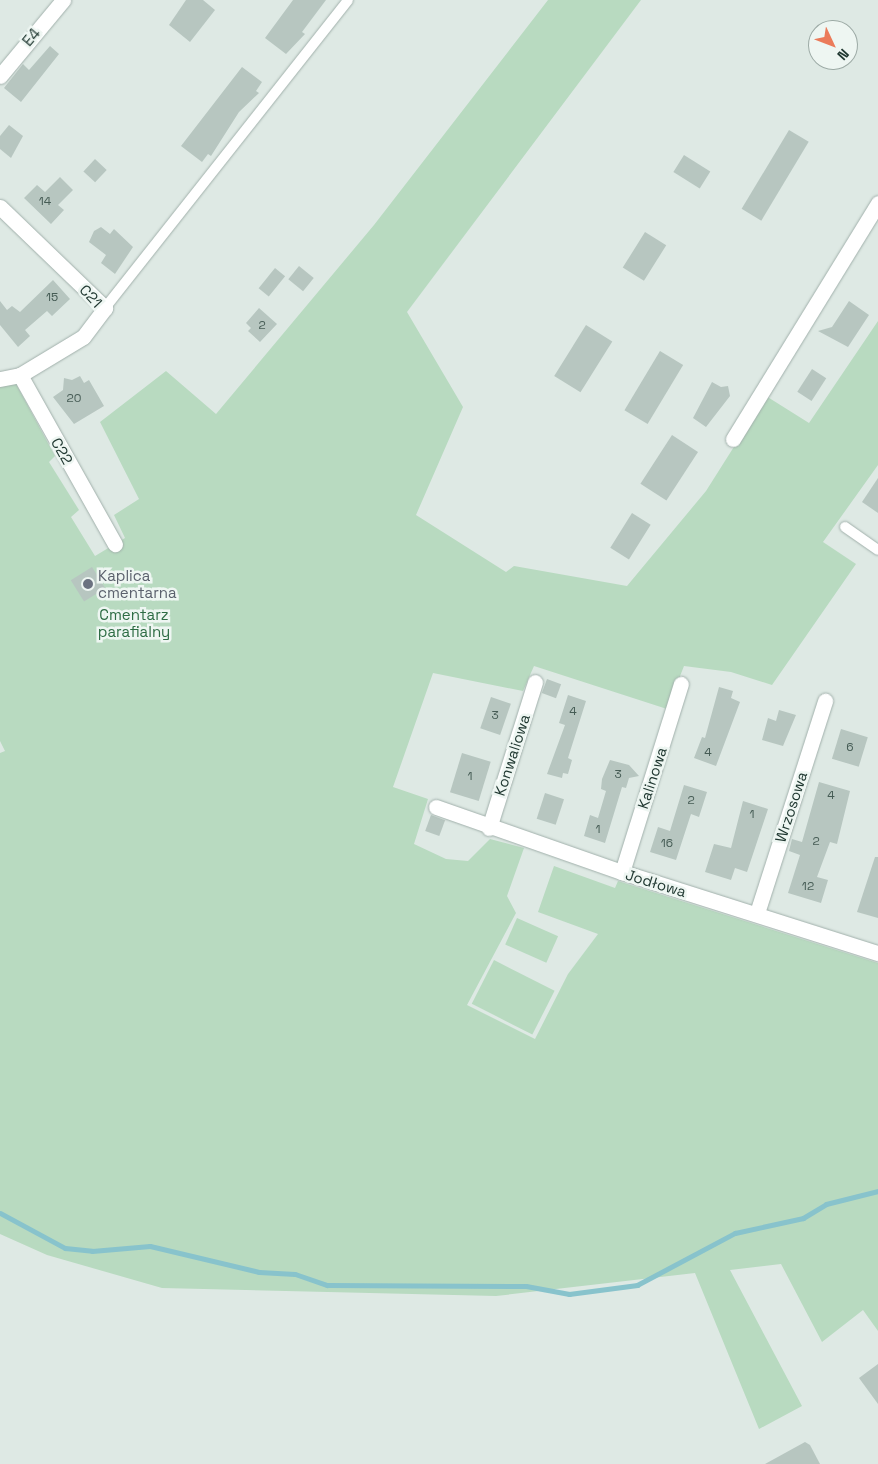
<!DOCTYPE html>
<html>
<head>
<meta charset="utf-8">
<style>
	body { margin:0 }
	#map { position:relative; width:878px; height:1464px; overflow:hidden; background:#dee9e4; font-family:"Space Grotesk",sans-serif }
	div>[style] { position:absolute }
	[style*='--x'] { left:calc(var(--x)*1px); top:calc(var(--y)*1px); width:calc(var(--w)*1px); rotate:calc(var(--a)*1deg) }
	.green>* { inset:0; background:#b8dac0; transform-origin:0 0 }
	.stream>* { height:5px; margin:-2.5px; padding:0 2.5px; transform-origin:2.5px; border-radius:2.5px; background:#88c3cc }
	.building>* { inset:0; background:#b7c6c0; transform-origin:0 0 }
	.roads { filter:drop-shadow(0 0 1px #a1b0ab) drop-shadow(0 0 1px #a1b0ab) }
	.service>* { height:10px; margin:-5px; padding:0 5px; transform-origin:5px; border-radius:5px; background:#fff }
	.minor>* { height:15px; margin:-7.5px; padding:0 7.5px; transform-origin:7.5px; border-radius:7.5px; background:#fff }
	.dots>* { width:14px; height:14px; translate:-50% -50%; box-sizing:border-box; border:2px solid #eef6f2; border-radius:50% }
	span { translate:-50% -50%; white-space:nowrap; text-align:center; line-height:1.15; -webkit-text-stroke:5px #eef6f2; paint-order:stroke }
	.number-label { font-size:12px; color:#465c55 }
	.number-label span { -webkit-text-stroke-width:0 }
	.street-label { font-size:15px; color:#203831 }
	.worship-label { font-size:15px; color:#5b616d }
	.left { translate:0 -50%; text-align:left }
	.park-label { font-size:15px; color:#2d6c44 }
	.north { position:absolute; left:808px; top:20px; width:50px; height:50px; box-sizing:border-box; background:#eef6f2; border:1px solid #9caaa5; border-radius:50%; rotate:133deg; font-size:14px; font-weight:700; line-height:20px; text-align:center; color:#203831 }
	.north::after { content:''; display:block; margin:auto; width:18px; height:22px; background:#eb7b5a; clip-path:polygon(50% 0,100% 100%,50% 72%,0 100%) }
</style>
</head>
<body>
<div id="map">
	<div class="green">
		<i style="clip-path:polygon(548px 0,641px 0,407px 312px,463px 407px,416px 515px,506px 572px,514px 566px,627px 586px,706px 491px,766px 396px,809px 423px,878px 321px,878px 465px,823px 542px,856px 564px,772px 685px,731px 672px,684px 666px,667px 709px,534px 666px,523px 691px,433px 673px,393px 787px,428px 799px,414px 844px,446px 859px,468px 861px,490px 839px,524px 848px,507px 896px,516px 913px,467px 1005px,535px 1039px,568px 974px,598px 934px,538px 912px,554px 866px,615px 888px,618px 881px,878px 963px,878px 1331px,863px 1310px,822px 1342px,781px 1264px,730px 1270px,802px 1406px,759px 1429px,695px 1273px,496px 1296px,162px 1288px,47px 1255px,0 1234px,0 753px,5px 751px,0 741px,0 385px,15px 382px,55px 456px,49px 462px,79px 510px,71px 517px,95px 556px,125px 538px,114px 515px,139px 499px,100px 422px,166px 371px,216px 414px,374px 225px)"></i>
		<i style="left:517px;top:918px;width:45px;height:29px;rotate:24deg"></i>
		<i style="left:494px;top:960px;width:68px;height:49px;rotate:27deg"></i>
	</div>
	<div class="stream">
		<i style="--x:0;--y:1213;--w:74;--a:28.3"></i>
		<i style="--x:65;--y:1248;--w:27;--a:6"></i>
		<i style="--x:92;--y:1251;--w:58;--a:-4.9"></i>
		<i style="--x:150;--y:1246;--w:112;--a:13.4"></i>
		<i style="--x:259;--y:1272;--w:36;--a:3"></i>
		<i style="--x:295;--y:1274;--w:34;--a:19"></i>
		<i style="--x:327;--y:1285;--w:199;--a:0.3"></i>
		<i style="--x:526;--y:1286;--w:44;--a:10.5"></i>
		<i style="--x:569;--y:1294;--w:69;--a:-7.5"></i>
		<i style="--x:637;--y:1285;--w:111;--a:-28"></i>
		<i style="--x:735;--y:1233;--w:70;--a:-12.4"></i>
		<i style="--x:803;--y:1218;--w:27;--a:-31"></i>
		<i style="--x:826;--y:1204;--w:54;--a:-14"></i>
	</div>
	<div class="building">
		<i style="clip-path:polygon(186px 0,203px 0,215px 10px,190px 42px,169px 25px)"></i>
		<i style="clip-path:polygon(293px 0,326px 0,302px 32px,305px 34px,286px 54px,265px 38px)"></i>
		<i style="clip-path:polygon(50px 46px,59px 54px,21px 102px,4px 88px,23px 64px,29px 70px)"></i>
		<i style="clip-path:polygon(242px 67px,262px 82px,256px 91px,259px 93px,239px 112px,211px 156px,208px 154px,202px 162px,181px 146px)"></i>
		<i style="clip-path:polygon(9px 125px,23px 136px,11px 158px,0 149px,0 136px)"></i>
		<i style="left:789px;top:130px;width:23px;height:92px;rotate:31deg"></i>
		<i style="left:684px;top:155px;width:31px;height:20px;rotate:32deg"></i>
		<i style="left:95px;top:159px;width:16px;height:17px;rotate:43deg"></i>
		<i style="clip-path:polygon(60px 177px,73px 190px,58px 205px,64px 210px,51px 224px,24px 198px,37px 185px,45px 192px)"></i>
		<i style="clip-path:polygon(101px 227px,110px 234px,114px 229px,133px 247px,115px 274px,101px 263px,106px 255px,89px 242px,94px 231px)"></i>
		<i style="left:645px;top:232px;width:25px;height:42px;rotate:32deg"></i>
		<i style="left:299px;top:266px;width:19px;height:17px;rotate:39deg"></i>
		<i style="left:275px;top:268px;width:13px;height:26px;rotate:39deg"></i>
		<i style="clip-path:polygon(53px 280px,70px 299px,52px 316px,47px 311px,25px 330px,30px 336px,18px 347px,0 325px,0 301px,7px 310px,12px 306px,20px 312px)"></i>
		<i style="clip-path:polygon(849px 301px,869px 315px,848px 347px,818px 331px,832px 327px)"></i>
		<i style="clip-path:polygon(259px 308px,277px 324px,260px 342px,248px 331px,251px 328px,246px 323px)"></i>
		<i style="left:586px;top:325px;width:31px;height:60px;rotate:32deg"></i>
		<i style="left:660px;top:351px;width:27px;height:69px;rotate:31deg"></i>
		<i style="left:812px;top:369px;width:17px;height:27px;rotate:33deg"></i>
		<i style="clip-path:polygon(80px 376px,84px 383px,89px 380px,104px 406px,74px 424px,53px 397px,63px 390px,64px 378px,72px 380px)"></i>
		<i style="clip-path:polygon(712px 382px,721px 387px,728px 386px,730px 396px,706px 427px,693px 418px)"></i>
		<i style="left:672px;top:435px;width:31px;height:58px;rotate:33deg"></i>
		<i style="clip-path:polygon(878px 478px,878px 513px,862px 502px)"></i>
		<i style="left:632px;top:513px;width:22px;height:41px;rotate:32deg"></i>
		<i style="left:92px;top:567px;width:25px;height:25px;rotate:58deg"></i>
		<i style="left:547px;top:679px;width:15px;height:15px;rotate:20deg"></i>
		<i style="clip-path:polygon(719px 687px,733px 691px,731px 698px,740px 702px,716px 766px,694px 758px,702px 737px,705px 738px)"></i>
		<i style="clip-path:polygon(568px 695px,586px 701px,568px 758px,572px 760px,568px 774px,563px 773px,562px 778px,547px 774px,565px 725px,559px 723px)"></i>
		<i style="left:491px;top:697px;width:21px;height:33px;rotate:19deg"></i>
		<i style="clip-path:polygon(779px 710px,796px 715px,783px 746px,762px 740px,768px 718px,776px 721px)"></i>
		<i style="left:841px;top:729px;width:28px;height:31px;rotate:17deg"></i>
		<i style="left:462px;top:753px;width:30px;height:41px;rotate:17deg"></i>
		<i style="clip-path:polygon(610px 760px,629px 765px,639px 776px,629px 778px,626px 788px,622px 787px,605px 843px,584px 836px,590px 815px,598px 818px,606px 791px,601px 789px,602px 779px)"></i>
		<i style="clip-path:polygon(819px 782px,850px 791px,837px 844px,830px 842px,817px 877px,828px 880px,821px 903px,788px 893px,800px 855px,789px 851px,792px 839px,802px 842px)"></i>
		<i style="clip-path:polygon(684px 785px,707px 792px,699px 817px,691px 814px,676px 860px,650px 852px,658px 827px,670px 831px)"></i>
		<i style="left:545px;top:793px;width:20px;height:27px;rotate:18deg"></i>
		<i style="clip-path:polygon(743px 801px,768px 809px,747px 872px,735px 868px,731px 880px,705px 872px,714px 844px,731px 848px)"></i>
		<i style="left:431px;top:815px;width:15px;height:17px;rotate:20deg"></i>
		<i style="clip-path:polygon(875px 857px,878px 857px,878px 918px,857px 912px)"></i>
		<i style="clip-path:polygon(878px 1364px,878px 1404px,859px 1378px)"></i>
		<i style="clip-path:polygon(805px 1442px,810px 1445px,820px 1464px,765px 1464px)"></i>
	</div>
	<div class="roads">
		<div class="service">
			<i style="--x:105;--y:308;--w:392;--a:-51.7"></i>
			<i style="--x:845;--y:527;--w:40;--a:34.9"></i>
		</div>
		<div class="minor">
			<i style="--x:0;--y:76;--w:99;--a:-50.3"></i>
			<i style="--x:0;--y:207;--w:146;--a:43.9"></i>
			<i style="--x:105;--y:308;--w:36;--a:127"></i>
			<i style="--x:83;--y:337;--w:74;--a:148.9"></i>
			<i style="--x:0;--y:379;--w:20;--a:-11"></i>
			<i style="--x:20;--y:375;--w:194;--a:60.7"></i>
			<i style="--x:733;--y:439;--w:277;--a:-58.4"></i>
			<i style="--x:436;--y:807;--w:197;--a:19.3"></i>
			<i style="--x:622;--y:872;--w:269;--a:17.6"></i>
			<i style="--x:489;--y:828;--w:153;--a:-72.5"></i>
			<i style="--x:622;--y:872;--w:197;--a:-72.6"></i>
			<i style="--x:757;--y:913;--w:223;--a:-72.2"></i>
		</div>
	</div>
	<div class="dots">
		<i style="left:88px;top:584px;background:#6b7280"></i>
	</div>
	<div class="number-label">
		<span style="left:45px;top:202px">14</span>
		<span style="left:52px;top:298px">15</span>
		<span style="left:262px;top:326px">2</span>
		<span style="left:74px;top:399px">20</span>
		<span style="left:573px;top:712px">4</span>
		<span style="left:495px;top:716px">3</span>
		<span style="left:850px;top:748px">6</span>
		<span style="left:708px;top:753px">4</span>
		<span style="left:618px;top:775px">3</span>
		<span style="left:470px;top:777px">1</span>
		<span style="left:831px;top:796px">4</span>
		<span style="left:691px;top:801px">2</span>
		<span style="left:752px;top:815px">1</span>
		<span style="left:598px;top:830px">1</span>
		<span style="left:816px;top:842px">2</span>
		<span style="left:667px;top:844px">16</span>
		<span style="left:808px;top:887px">12</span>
	</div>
	<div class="street-label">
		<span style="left:31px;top:37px;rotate:-50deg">E4</span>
		<span style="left:91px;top:296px;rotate:47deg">C21</span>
		<span style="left:62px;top:451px;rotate:61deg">C22</span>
		<span style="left:512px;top:755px;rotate:-72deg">Konwaliowa</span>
		<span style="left:652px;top:778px;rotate:-72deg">Kalinowa</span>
		<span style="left:791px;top:807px;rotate:-72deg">Wrzosowa</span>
		<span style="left:656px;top:883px;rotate:17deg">Jodłowa</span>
	</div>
	<div class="worship-label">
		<span class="left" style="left:98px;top:584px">Kaplica<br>cmentarna</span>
	</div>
	<div class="park-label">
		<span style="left:134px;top:623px">Cmentarz<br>parafialny</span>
	</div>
	<div class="north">N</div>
</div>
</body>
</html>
